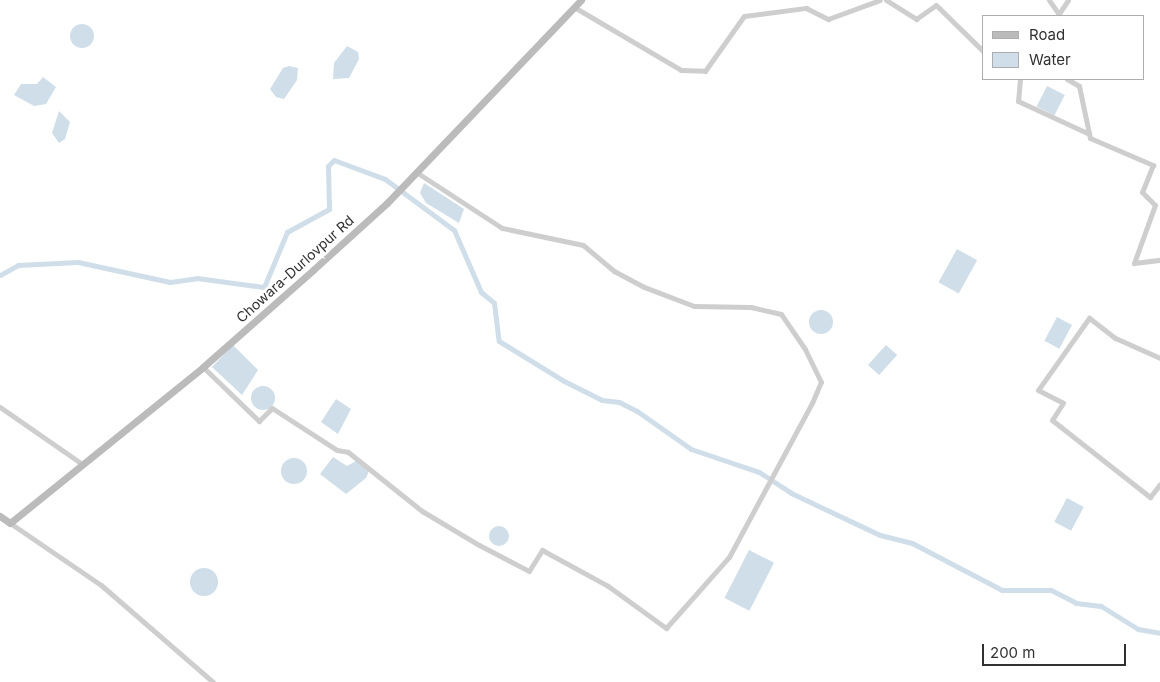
<!DOCTYPE html>
<html>
<head>
<meta charset="utf-8">
<style>
	body { margin:0 }
	#map { position:relative; width:1160px; height:682px; overflow:hidden; background:#fff; font-family:Inter,sans-serif }
	div>[style] { position:absolute }
	[style*='--x'] { left:calc(var(--x)*1px); top:calc(var(--y)*1px); width:calc(var(--w)*1px); rotate:calc(var(--a)*1deg) }
	.water>* { inset:0; background:#cfdee9; transform-origin:0 0 }
	.round { border-radius:50% }
	.canal>* { height:5px; margin:-2.5px; padding:0 2.5px; transform-origin:2.5px; border-radius:2.5px; background:#cfdee9 }
	.street>* { height:5px; margin:-2.5px; padding:0 2.5px; transform-origin:2.5px; border-radius:2.5px; background:#cecece }
	.secondary>* { height:7px; margin:-3.5px; padding:0 3.5px; transform-origin:3.5px; border-radius:3.5px; background:#bbb }
	span { translate:-50% -50%; white-space:nowrap; text-align:center; line-height:1.15; -webkit-text-stroke:5px #fff; paint-order:stroke }
	.street-label { font-size:14px; color:#313131 }
	.legend { position:absolute; left:982px; top:15px; width:162px; height:65px; box-sizing:border-box; background:#fff; border:1px solid #adadad; margin:0; padding:6px 9px; list-style:none; font-size:15px; color:#313131 }
	.legend li { display:flex; align-items:center; gap:10px; height:25px }
	.legend b { width:25px; border:1px solid #adadad }
	.scale { position:absolute; left:982px; top:644px; width:144px; height:22px; box-sizing:border-box; border:2px solid #313131; border-top:0; padding-left:6px; font-size:15px; line-height:18px; white-space:nowrap; color:#313131; -webkit-text-stroke:4px #fff; paint-order:stroke }
</style>
</head>
<body>
<div id="map">
	<div class="water">
		<i class="round" style="left:70px;top:24px;width:24px;height:24px"></i>
		<i style="clip-path:polygon(347px 46px,358px 52px,359px 59px,349px 78px,333px 79px,334px 63px)"></i>
		<i style="clip-path:polygon(289px 66px,298px 68px,297px 80px,284px 99px,276px 97px,270px 89px,283px 68px)"></i>
		<i style="clip-path:polygon(43px 77px,56px 87px,46px 104px,34px 106px,14px 95px,21px 84px,37px 84px)"></i>
		<i style="left:1047px;top:86px;width:20px;height:23px;rotate:27deg"></i>
		<i style="clip-path:polygon(59px 111px,70px 122px,65px 139px,59px 143px,52px 133px)"></i>
		<i style="clip-path:polygon(424px 183px,464px 209px,459px 223px,426px 203px,420px 193px)"></i>
		<i style="left:957px;top:249px;width:23px;height:38px;rotate:29deg"></i>
		<i class="round" style="left:809px;top:310px;width:24px;height:24px"></i>
		<i style="left:1057px;top:317px;width:17px;height:27px;rotate:28deg"></i>
		<i style="clip-path:polygon(233px 345px,258px 370px,242px 395px,212px 367px)"></i>
		<i style="left:886px;top:345px;width:15px;height:27px;rotate:42deg"></i>
		<i class="round" style="left:251px;top:386px;width:24px;height:24px"></i>
		<i style="clip-path:polygon(336px 399px,351px 409px,338px 434px,321px 422px)"></i>
		<i style="clip-path:polygon(333px 457px,347px 466px,356px 461px,369px 471px,366px 478px,346px 494px,320px 474px)"></i>
		<i class="round" style="left:281px;top:458px;width:26px;height:26px"></i>
		<i style="left:1067px;top:498px;width:19px;height:27px;rotate:28deg"></i>
		<i class="round" style="left:489px;top:526px;width:20px;height:20px"></i>
		<i style="left:749px;top:550px;width:28px;height:54px;rotate:27deg"></i>
		<i class="round" style="left:190px;top:568px;width:28px;height:28px"></i>
	</div>
	<div class="canal">
		<i style="--x:0;--y:275;--w:21;--a:-29"></i>
		<i style="--x:18;--y:265;--w:60;--a:-2.9"></i>
		<i style="--x:78;--y:262;--w:94;--a:12.3"></i>
		<i style="--x:170;--y:282;--w:27;--a:-8"></i>
		<i style="--x:197;--y:278;--w:68;--a:7.7"></i>
		<i style="--x:264;--y:287;--w:60;--a:-67.3"></i>
		<i style="--x:287;--y:232;--w:48;--a:-28.7"></i>
		<i style="--x:329;--y:209;--w:43;--a:-91.3"></i>
		<i style="--x:328;--y:166;--w:8;--a:-45"></i>
		<i style="--x:334;--y:160;--w:54;--a:20.4"></i>
		<i style="--x:385;--y:179;--w:86;--a:36.5"></i>
		<i style="--x:454;--y:230;--w:68;--a:66.5"></i>
		<i style="--x:481;--y:292;--w:17;--a:40"></i>
		<i style="--x:494;--y:303;--w:38;--a:83"></i>
		<i style="--x:499;--y:341;--w:76;--a:31.6"></i>
		<i style="--x:564;--y:381;--w:42;--a:26.6"></i>
		<i style="--x:602;--y:400;--w:17;--a:7"></i>
		<i style="--x:619;--y:402;--w:20;--a:27"></i>
		<i style="--x:637;--y:411;--w:66;--a:35.1"></i>
		<i style="--x:691;--y:449;--w:72;--a:18.7"></i>
		<i style="--x:759;--y:472;--w:38;--a:33"></i>
		<i style="--x:791;--y:493;--w:98;--a:25.3"></i>
		<i style="--x:880;--y:535;--w:33;--a:14"></i>
		<i style="--x:912;--y:543;--w:102;--a:27.6"></i>
		<i style="--x:1002;--y:590;--w:49;--a:0"></i>
		<i style="--x:1051;--y:590;--w:28;--a:27"></i>
		<i style="--x:1076;--y:603;--w:25;--a:7"></i>
		<i style="--x:1101;--y:606;--w:44;--a:31.9"></i>
		<i style="--x:1138;--y:629;--w:22;--a:10"></i>
	</div>
	<div class="street">
		<i style="--x:886;--y:0;--w:36;--a:32"></i>
		<i style="--x:916;--y:19;--w:24;--a:-35"></i>
		<i style="--x:936;--y:5;--w:67;--a:44.4"></i>
		<i style="--x:1049;--y:0;--w:19;--a:55"></i>
		<i style="--x:574;--y:7;--w:124;--a:30.5"></i>
		<i style="--x:681;--y:70;--w:24;--a:2"></i>
		<i style="--x:705;--y:71;--w:67;--a:-54.7"></i>
		<i style="--x:744;--y:16;--w:63;--a:-7.4"></i>
		<i style="--x:806;--y:8;--w:25;--a:27"></i>
		<i style="--x:828;--y:19;--w:55;--a:-20.1"></i>
		<i style="--x:1058;--y:15;--w:18;--a:-56"></i>
		<i style="--x:1020;--y:79;--w:22;--a:95"></i>
		<i style="--x:1018;--y:101;--w:78;--a:24.9"></i>
		<i style="--x:1067;--y:79;--w:14;--a:30"></i>
		<i style="--x:1079;--y:86;--w:53;--a:78.1"></i>
		<i style="--x:1090;--y:138;--w:69;--a:23.2"></i>
		<i style="--x:1153;--y:165;--w:29;--a:112"></i>
		<i style="--x:1142;--y:192;--w:18;--a:45"></i>
		<i style="--x:1155;--y:205;--w:62;--a:109.9"></i>
		<i style="--x:1134;--y:263;--w:26;--a:-7"></i>
		<i style="--x:1160;--y:358;--w:49;--a:-156"></i>
		<i style="--x:1115;--y:338;--w:33;--a:-142"></i>
		<i style="--x:1089;--y:318;--w:88;--a:125.3"></i>
		<i style="--x:1038;--y:390;--w:28;--a:27"></i>
		<i style="--x:1063;--y:403;--w:20;--a:123"></i>
		<i style="--x:1052;--y:420;--w:125;--a:38.2"></i>
		<i style="--x:1150;--y:497;--w:16;--a:-52"></i>
		<i style="--x:203;--y:367;--w:78;--a:44"></i>
		<i style="--x:259;--y:421;--w:18;--a:-45"></i>
		<i style="--x:272;--y:408;--w:77;--a:32.9"></i>
		<i style="--x:337;--y:450;--w:11;--a:10"></i>
		<i style="--x:348;--y:452;--w:95;--a:38.6"></i>
		<i style="--x:422;--y:511;--w:66;--a:30.8"></i>
		<i style="--x:479;--y:545;--w:56;--a:27.5"></i>
		<i style="--x:529;--y:571;--w:25;--a:-58"></i>
		<i style="--x:542;--y:550;--w:75;--a:28.6"></i>
		<i style="--x:608;--y:586;--w:72;--a:35.9"></i>
		<i style="--x:666;--y:628;--w:95;--a:-48.4"></i>
		<i style="--x:729;--y:557;--w:175;--a:-61.7"></i>
		<i style="--x:812;--y:403;--w:23;--a:-67"></i>
		<i style="--x:821;--y:382;--w:37;--a:-116"></i>
		<i style="--x:805;--y:349;--w:42;--a:-124.4"></i>
		<i style="--x:781;--y:314;--w:31;--a:-167"></i>
		<i style="--x:751;--y:307;--w:57;--a:-179"></i>
		<i style="--x:694;--y:306;--w:53;--a:-159.2"></i>
		<i style="--x:644;--y:287;--w:34;--a:-152"></i>
		<i style="--x:614;--y:271;--w:40;--a:-140"></i>
		<i style="--x:583;--y:245;--w:83;--a:-168.1"></i>
		<i style="--x:502;--y:228;--w:103;--a:-146.9"></i>
		<i style="--x:0;--y:407;--w:100;--a:34.8"></i>
		<i style="--x:10;--y:523;--w:110;--a:34.3"></i>
		<i style="--x:101;--y:585;--w:148;--a:40.9"></i>
	</div>
	<div class="secondary">
		<i style="--x:0;--y:516;--w:12;--a:35"></i>
		<i style="--x:10;--y:523;--w:248;--a:-38.9"></i>
		<i style="--x:203;--y:367;--w:147;--a:-41.4"></i>
		<i style="--x:313;--y:270;--w:100;--a:-42.2"></i>
		<i style="--x:387;--y:203;--w:281;--a:-46.3"></i>
	</div>
	<div class="street-label">
		<span style="left:295px;top:269px;rotate:-42deg">Chowara-Durlovpur Rd</span>
	</div>
	<ul class="legend">
	<li><b style="height:6px;background:#bbb"></b>Road</li>
	<li><b style="height:14px;background:#cfdee9"></b>Water</li>
	</ul>
	<div class="scale">200 m</div>
</div>
</body>
</html>
